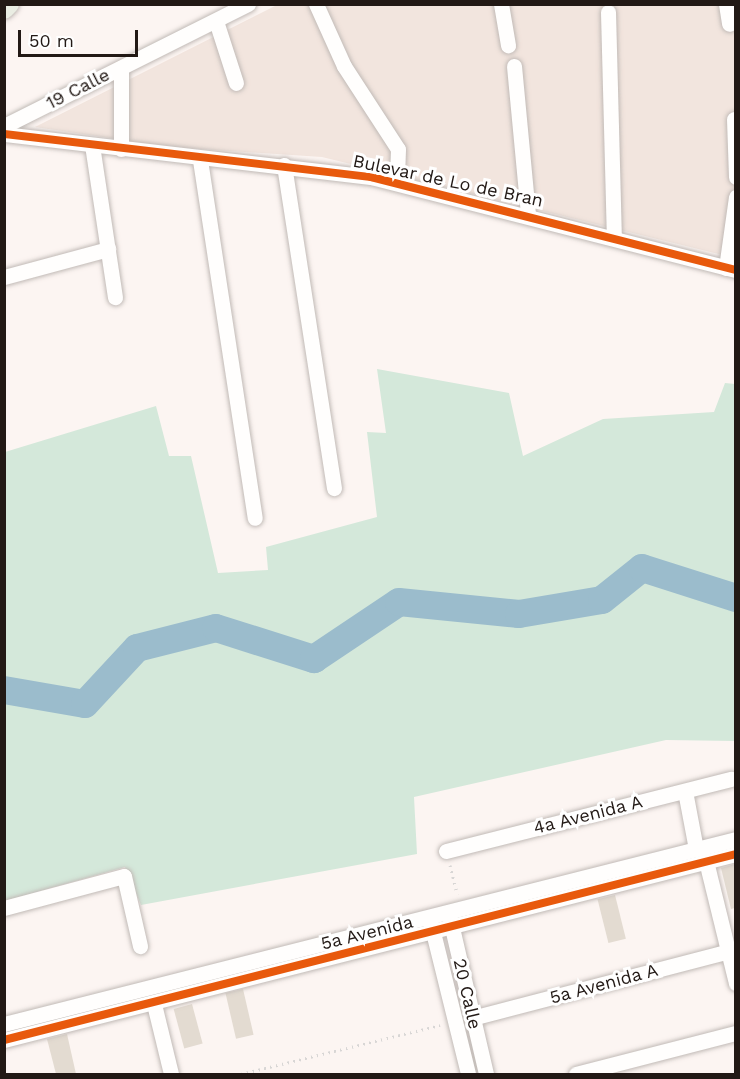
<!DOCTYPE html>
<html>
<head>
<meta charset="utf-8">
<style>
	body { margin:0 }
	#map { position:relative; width:740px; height:1079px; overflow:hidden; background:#fcf5f2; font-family:"Work Sans",sans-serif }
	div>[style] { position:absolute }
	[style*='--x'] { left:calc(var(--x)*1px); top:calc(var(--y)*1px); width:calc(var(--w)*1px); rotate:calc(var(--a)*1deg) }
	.built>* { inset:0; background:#f2e5de }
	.green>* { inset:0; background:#d4e8da }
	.river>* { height:28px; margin:-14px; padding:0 14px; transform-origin:14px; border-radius:14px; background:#9bbccc }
	.building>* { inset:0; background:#e3dbd1; transform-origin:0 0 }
	.path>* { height:3px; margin-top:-1.5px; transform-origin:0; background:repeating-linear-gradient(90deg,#d8d6d5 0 1.5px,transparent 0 6px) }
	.roads { filter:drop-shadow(0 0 2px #c1bab6) drop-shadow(0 0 2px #c1bab6) }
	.minor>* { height:15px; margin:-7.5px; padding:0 7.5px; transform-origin:7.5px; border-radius:7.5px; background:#fffefd }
	.major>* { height:20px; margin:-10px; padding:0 10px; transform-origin:10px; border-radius:10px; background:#eaede3 }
	.cycleway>* { height:8px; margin:-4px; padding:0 4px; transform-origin:4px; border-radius:4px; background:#e8590c }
	span { translate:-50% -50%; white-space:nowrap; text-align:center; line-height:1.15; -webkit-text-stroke:6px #fff; paint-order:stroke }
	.street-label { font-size:18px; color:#221915 }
	.frame { position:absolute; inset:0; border:6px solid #221915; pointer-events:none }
	.scale { position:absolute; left:18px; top:30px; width:120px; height:27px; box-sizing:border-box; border:3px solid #221915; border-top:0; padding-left:8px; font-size:18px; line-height:21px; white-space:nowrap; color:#221915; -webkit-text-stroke:4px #fff; paint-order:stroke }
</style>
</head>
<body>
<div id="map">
	<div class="built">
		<i style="clip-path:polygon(277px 5px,735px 5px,735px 258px,322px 157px,171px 147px,35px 127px)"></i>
	</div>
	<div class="green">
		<i style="clip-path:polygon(377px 369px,509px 393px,523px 456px,603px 419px,714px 412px,725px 383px,735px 384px,735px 741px,666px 740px,414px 797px,417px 854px,141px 905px,125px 867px,5px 901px,5px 452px,156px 406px,169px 456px,191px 456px,218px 573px,268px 570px,266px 547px,377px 517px,367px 432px,386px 433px)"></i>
	</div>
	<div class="river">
		<i style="--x:4;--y:690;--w:82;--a:9.8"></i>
		<i style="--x:85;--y:704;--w:76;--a:-47.1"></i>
		<i style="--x:137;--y:648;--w:81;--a:-14.2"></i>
		<i style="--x:216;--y:628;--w:103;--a:17.6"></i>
		<i style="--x:314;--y:659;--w:102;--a:-33.8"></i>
		<i style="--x:399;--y:602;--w:121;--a:5.7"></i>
		<i style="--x:519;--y:614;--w:84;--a:-9.6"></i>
		<i style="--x:602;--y:600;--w:51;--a:-38.7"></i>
		<i style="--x:642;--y:568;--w:99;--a:17.7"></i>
	</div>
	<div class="building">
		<i style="clip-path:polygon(735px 864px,735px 908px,731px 909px,721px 868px)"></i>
		<i style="left:615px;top:895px;width:45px;height:18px;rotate:76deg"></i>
		<i style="left:243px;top:989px;width:47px;height:18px;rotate:77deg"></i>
		<i style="left:192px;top:1004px;width:41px;height:19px;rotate:75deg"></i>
		<i style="clip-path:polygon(67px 1034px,76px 1074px,56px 1074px,47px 1039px)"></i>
	</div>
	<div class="path">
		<i style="--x:450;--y:865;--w:30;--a:76"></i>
		<i style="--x:241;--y:1074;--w:205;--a:-13.8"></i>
	</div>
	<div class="roads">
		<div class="minor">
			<i style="--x:316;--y:4;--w:68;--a:65.7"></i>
			<i style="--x:344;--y:66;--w:99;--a:57"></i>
			<i style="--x:398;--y:149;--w:34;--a:92"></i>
			<i style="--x:501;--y:4;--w:42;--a:80.3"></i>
			<i style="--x:726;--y:4;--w:20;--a:81"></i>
			<i style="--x:608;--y:12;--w:224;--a:88.5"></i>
			<i style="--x:216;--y:21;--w:65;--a:72.1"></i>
			<i style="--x:514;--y:66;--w:148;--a:84.6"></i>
			<i style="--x:734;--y:119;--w:58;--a:88"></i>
			<i style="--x:4;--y:126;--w:273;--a:-26.6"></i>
			<i style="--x:4;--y:134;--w:370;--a:6.7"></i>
			<i style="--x:371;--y:177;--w:377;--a:14.3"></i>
			<i style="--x:92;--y:145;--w:154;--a:81.4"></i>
			<i style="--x:121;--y:149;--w:81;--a:-90"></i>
			<i style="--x:200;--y:160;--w:362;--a:81.3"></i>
			<i style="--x:284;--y:165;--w:327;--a:81.2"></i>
			<i style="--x:726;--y:268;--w:72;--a:-82"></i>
			<i style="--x:4;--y:277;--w:108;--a:-15.1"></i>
			<i style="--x:685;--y:791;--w:59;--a:79.3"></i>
			<i style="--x:446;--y:851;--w:294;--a:-14.2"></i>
			<i style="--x:706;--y:861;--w:126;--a:76.2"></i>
			<i style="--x:4;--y:908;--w:124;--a:-14.9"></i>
			<i style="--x:124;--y:876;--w:72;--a:77.1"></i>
			<i style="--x:450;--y:919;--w:159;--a:76.9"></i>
			<i style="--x:431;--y:924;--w:154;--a:76.1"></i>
			<i style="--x:154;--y:1004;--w:72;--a:76.3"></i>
			<i style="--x:472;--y:1018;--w:273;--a:-14.6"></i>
			<i style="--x:4;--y:1024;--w:755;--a:-14.18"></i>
			<i style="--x:4;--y:1040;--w:755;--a:-14.26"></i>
			<i style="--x:576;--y:1074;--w:165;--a:-14.4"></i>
		</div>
		<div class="major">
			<i style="--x:4;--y:9;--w:7;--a:-45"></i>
		</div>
	</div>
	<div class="cycleway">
		<i style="--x:4;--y:134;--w:370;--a:6.7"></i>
		<i style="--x:371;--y:177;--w:377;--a:14.3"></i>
		<i style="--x:4;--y:1040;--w:755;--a:-14.26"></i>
	</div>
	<div class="street-label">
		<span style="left:78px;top:89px;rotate:-27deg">19 Calle</span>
		<span style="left:448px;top:181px;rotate:12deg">Bulevar de Lo de Bran</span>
		<span style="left:588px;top:815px;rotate:-14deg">4a Avenida A</span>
		<span style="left:367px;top:933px;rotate:-14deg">5a Avenida</span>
		<span style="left:604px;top:984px;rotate:-15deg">5a Avenida A</span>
		<span style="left:467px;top:994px;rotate:77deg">20 Calle</span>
	</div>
	<div class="frame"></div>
	<div class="scale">50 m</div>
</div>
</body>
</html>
